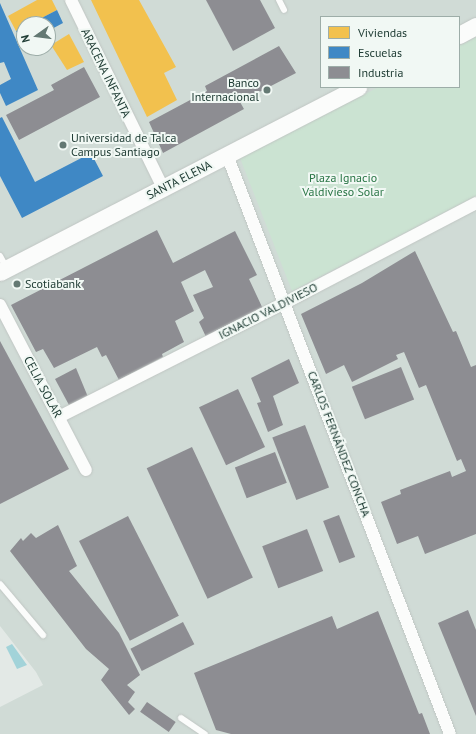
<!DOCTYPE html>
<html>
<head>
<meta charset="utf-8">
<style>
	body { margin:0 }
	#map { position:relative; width:476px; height:734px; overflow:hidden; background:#e3e9e6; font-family:"PT Sans",sans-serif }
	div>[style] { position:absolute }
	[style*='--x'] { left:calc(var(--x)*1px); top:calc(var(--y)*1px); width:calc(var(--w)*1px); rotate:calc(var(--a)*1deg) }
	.built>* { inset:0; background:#d0dbd6 }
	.green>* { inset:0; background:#cbe3d2 }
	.water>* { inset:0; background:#a2d3d9 }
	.homes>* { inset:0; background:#f2c14e }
	.schools>* { inset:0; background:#3f88c5 }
	.industry>* { inset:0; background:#8d8d92; transform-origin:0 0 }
	.roads { filter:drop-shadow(0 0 1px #c0c6c3) drop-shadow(0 0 1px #c0c6c3) }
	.service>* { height:6px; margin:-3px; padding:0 3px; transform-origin:3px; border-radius:3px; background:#fbfcfb }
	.minor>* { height:12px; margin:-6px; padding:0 6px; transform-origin:6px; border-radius:6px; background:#fbfcfb }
	.secondary>* { height:17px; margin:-8.5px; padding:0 8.5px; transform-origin:8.5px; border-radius:8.5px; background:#fbfcfb }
	.dots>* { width:11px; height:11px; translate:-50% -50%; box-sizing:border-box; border:2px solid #f1f8f4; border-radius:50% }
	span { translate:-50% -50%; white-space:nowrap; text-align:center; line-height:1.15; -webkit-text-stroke:4px #f1f8f4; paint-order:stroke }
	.street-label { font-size:12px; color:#203d35 }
	.poi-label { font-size:12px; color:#203d35 }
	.right { translate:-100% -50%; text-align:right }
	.left { translate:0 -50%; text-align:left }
	.park-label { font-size:12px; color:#297545 }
	.legend { position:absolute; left:320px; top:16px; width:140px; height:72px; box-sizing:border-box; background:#f1f8f4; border:1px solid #9dada8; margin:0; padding:5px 7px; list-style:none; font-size:12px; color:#203d35 }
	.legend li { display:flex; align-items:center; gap:8px; height:20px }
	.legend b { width:20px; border:1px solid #9dada8 }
	.north { position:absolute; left:16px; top:16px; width:40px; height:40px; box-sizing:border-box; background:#f1f8f4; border:1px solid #9dada8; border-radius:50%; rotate:256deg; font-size:11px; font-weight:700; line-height:16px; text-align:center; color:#203d35 }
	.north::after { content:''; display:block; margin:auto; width:14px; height:18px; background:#647973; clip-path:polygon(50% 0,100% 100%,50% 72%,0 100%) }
</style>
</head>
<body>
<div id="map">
	<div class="built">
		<i style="clip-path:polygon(evenodd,0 0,476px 0,476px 734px,0 734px,0 707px,43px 685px,36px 672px,0 626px,0 0,321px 17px,459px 17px,459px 87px,321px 87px,321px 17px,0 0,24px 24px,48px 24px,48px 48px,24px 48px,24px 24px)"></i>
	</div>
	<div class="green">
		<i style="clip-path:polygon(476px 37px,476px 196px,292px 291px,240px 158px,379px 87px,459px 87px,459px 46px)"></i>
	</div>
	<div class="water">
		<i style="clip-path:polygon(12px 644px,27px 665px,17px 669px,6px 647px)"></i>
	</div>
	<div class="homes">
		<i style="clip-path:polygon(37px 0,52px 0,57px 10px,30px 24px,24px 24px,24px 27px,16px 31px,8px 16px)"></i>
		<i style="clip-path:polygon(91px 0,139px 0,176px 67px,164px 73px,177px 100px,147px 117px)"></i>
		<i style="clip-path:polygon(69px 34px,84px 62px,67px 70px,51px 45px)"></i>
	</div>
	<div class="schools">
		<i style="clip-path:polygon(0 3px,38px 90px,6px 106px,0 93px,0 85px,11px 79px,4px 62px,0 63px)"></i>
		<i style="clip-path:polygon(57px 10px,63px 23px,48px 31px,48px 24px,30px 24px)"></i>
		<i style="clip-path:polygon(24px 27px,24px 43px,23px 43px,16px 31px)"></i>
		<i style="clip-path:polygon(2px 117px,35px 182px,91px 153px,103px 176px,22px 218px,0 176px,0 118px)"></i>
	</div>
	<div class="industry">
		<i style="clip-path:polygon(206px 0,260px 0,275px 28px,233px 51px)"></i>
		<i style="clip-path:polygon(279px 46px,296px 73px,240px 102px,244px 109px,163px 153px,149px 122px,207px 91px,205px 86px)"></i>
		<i style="clip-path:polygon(84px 67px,100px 97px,19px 140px,6px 115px,54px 90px,51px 85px)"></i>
		<i style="clip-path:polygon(157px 230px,173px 263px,235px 231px,257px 275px,249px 279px,263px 309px,207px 339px,199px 322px,204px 318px,193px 295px,213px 287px,205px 270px,181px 282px,194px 311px,175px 321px,184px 342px,162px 354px,163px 357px,119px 380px,106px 355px,102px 357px,97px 347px,54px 368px,43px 349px,36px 352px,11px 305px)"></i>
		<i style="clip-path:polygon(415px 251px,453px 332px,456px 331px,471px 367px,476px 365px,476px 534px,425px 554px,418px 536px,397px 544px,381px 502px,401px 494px,400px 490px,450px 471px,452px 477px,466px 471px,461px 459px,457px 461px,426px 385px,419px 388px,404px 352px,396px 355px,398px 359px,352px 382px,344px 365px,326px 374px,301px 314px,362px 283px)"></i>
		<i style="clip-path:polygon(0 341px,69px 469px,0 504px)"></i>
		<i style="clip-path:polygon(289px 359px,299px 383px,273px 396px,283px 425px,268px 432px,257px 403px,261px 402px,251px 378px)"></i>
		<i style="left:401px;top:367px;width:35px;height:53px;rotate:68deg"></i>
		<i style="clip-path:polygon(76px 368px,88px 397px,69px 405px,55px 379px)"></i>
		<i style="left:238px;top:389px;width:64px;height:43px;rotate:65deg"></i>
		<i style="left:305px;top:425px;width:67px;height:35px;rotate:69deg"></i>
		<i style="left:192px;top:447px;width:144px;height:50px;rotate:65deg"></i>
		<i style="left:275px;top:452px;width:33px;height:43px;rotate:69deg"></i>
		<i style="left:339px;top:515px;width:45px;height:17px;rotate:69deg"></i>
		<i style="left:128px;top:516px;width:112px;height:55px;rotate:63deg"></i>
		<i style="clip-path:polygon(58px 525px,77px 566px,69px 571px,119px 633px,140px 675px,127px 685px,135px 692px,128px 702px,135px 709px,129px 715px,101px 680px,109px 669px,86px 649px,10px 551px,21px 538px,23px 541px,31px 533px,36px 538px)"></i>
		<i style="left:307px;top:529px;width:45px;height:48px;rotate:69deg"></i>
		<i style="clip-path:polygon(468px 610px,476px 630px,476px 716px,438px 623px)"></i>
		<i style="clip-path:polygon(378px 611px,419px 714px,422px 713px,430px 734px,231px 734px,216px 730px,194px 673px,332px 616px,337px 629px)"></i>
		<i style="left:183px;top:622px;width:25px;height:59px;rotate:63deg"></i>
		<i style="left:147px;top:702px;width:35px;height:12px;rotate:35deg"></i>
	</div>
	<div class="roads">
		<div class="service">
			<i style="--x:279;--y:0;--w:11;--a:63"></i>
			<i style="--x:0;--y:256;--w:13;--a:61"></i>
			<i style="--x:0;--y:584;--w:67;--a:49.9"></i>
			<i style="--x:181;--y:718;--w:29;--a:34"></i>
		</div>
		<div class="minor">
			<i style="--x:71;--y:0;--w:209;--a:63.9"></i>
			<i style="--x:227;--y:155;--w:620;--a:68.94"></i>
			<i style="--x:0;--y:305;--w:186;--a:62.5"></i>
			<i style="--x:59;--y:417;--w:253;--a:-26.8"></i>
			<i style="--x:285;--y:303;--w:216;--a:-27.6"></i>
		</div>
		<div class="secondary">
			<i style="--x:459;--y:35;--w:19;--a:-28"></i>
			<i style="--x:0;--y:272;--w:403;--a:-27.3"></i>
		</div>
	</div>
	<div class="dots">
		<i style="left:267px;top:90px;background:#647973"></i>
		<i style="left:63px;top:145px;background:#647973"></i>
		<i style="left:17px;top:284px;background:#647973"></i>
	</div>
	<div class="street-label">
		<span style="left:106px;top:73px;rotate:64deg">ARACENA INFANTA</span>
		<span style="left:179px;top:180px;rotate:-27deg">SANTA ELENA</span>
		<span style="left:268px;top:311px;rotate:-27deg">IGNACIO VALDIVIESO</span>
		<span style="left:43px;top:387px;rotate:62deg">CELIA SOLAR</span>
		<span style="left:339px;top:444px;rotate:69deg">CARLOS FERNÁNDEZ CONCHA</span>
	</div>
	<div class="poi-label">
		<span class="right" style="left:259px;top:90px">Banco<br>Internacional</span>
		<span class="left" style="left:71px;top:145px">Universidad de Talca<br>Campus Santiago</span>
		<span class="left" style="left:25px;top:284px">Scotiabank</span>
	</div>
	<div class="park-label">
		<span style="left:343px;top:185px">Plaza Ignacio<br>Valdivieso Solar</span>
	</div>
	<ul class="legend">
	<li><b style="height:11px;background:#f2c14e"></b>Viviendas</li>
	<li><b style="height:11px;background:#3f88c5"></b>Escuelas</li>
	<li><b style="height:11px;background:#8d8d92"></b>Industria</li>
	</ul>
	<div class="north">N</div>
</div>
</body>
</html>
